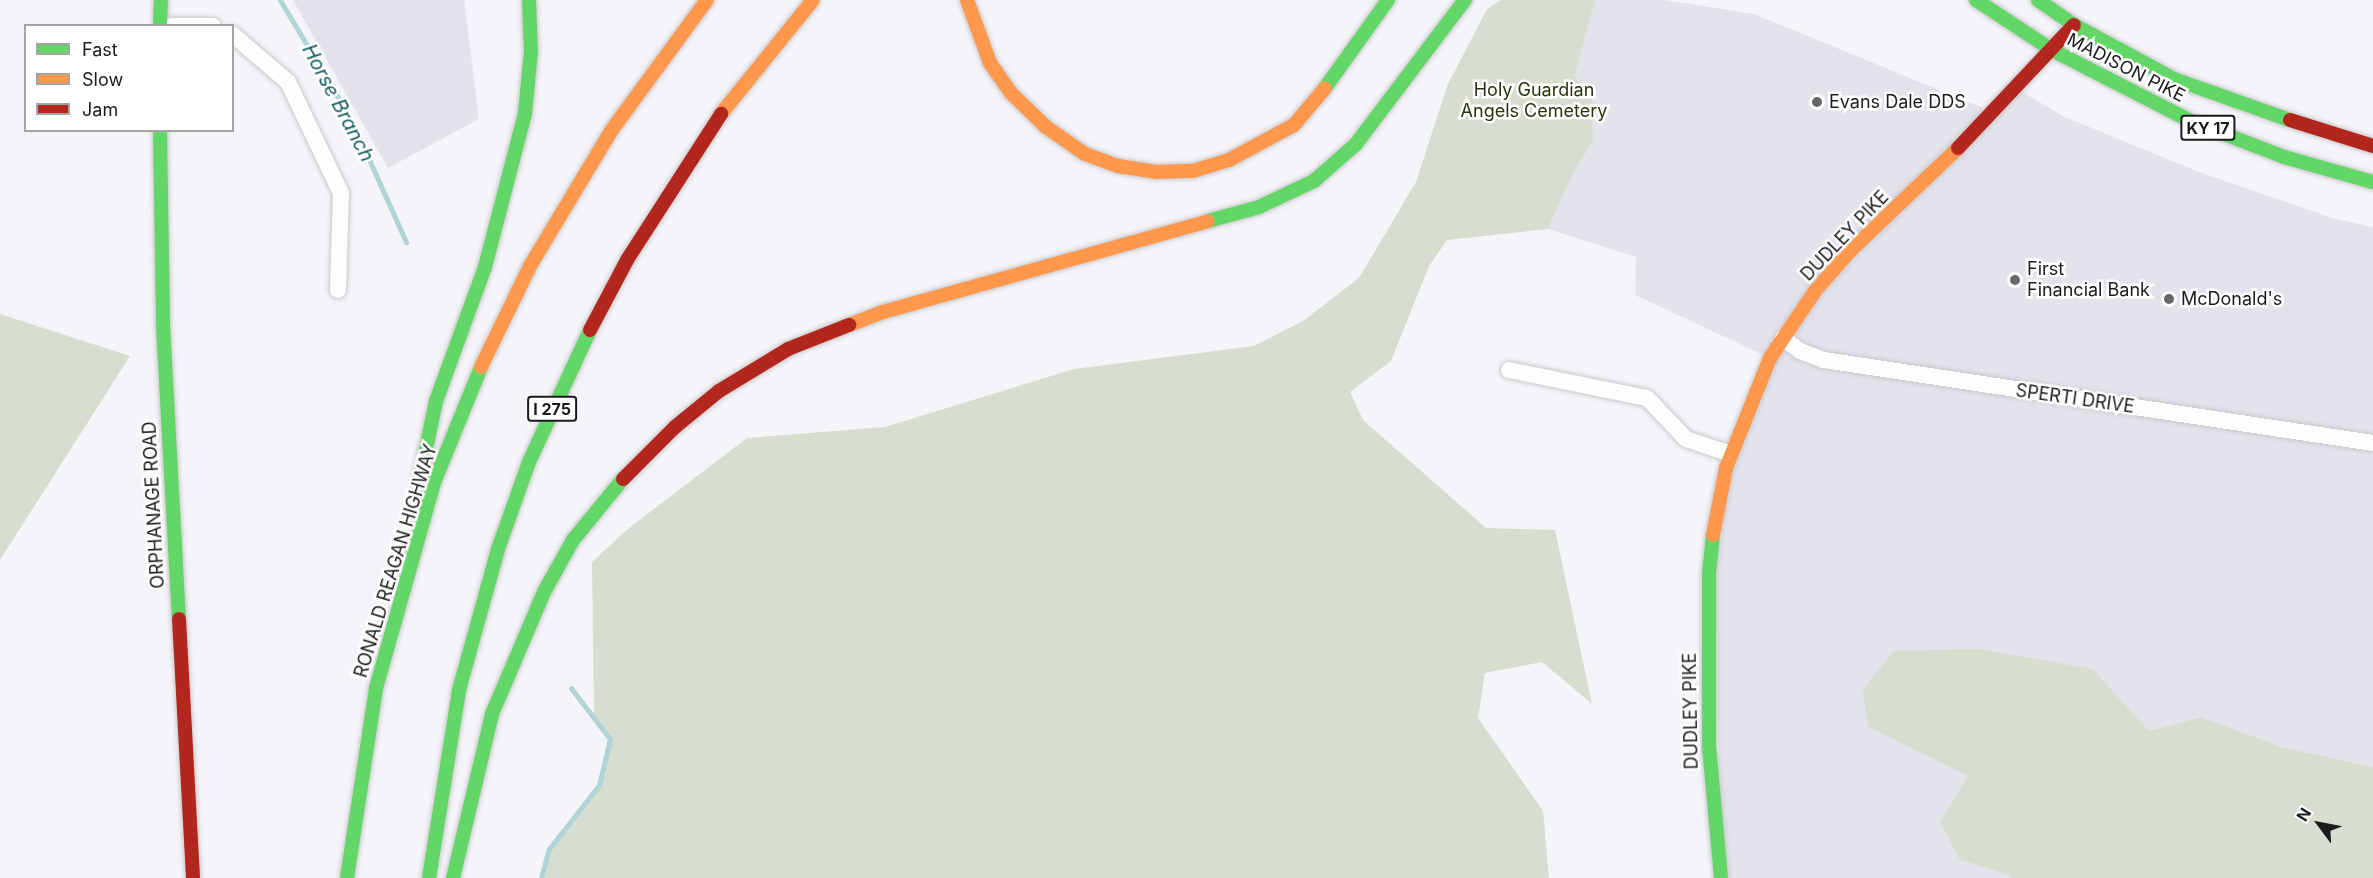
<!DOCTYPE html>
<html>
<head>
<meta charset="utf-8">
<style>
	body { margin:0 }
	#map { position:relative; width:2373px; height:878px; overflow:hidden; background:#f5f4f8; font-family:Inter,sans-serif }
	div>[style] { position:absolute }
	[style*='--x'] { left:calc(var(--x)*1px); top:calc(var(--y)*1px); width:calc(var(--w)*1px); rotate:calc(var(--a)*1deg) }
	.built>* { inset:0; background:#e4e2eb }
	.green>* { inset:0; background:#d7ddcf }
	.stream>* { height:5px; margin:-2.5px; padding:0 2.5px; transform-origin:2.5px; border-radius:2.5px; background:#b0d4d8 }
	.roads { filter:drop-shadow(0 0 2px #c9c9cb) drop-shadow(0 0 2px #c9c9cb) }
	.street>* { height:16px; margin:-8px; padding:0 8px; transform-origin:8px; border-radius:8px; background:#fefdfe }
	.fast>* { height:14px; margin:-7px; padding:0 7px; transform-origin:7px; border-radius:7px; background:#63d668 }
	.slow>* { height:14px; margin:-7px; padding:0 7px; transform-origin:7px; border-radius:7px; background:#ff974d }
	.jam>* { height:14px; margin:-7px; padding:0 7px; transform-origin:7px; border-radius:7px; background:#b3261e }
	.dots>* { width:16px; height:16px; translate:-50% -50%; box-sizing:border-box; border:3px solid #fff; border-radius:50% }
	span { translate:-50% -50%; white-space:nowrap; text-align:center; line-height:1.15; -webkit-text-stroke:5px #fff; paint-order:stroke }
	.shield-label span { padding:2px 4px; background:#fff; border:2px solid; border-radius:4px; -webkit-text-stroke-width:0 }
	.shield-label { font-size:16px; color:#1b1b1d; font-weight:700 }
	.street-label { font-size:18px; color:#1b1b1d }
	.park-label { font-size:18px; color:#27350a }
	.poi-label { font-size:18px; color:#1b1b1d }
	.left { translate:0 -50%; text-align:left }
	.water-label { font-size:20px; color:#185e62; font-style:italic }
	.legend { position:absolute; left:24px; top:24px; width:210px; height:108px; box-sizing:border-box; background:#fff; border:2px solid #a4a4a5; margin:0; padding:8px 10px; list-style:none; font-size:18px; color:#1b1b1d }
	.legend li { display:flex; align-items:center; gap:12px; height:30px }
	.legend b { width:30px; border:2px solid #a4a4a5 }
	.north { position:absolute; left:2289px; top:794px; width:60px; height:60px; -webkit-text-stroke:4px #fff; paint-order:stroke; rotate:302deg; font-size:16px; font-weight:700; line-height:24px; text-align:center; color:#1b1b1d }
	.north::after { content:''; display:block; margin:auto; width:21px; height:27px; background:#1b1b1d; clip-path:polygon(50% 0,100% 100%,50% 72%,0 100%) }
</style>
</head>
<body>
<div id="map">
	<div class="built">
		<i style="clip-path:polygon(293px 0,464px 0,479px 119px,388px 168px)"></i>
		<i style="clip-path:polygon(1595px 0,1665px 0,1754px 14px,1995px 113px,2017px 89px,2065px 117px,2199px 172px,2332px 218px,2373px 227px,2373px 767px,2282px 747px,2201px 717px,2149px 731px,2093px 669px,1868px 727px,1968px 776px,1960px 860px,2012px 875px,2011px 878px,1721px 878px,1714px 524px,1770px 358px,1635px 295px,1636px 257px,1548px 229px,1574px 171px,1593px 142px,1592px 99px,1575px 76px)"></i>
	</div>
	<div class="green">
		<i style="clip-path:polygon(1501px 0,1595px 0,1575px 76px,1592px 99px,1593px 142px,1574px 171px,1548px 229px,1447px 240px,1429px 266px,1391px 361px,1350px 392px,1363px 420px,1486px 528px,1555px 530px,1592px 704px,1542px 662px,1485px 673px,1478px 718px,1543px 811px,1549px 878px,541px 878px,549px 849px,599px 785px,610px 739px,594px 718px,592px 562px,629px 528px,747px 438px,885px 427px,1074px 369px,1254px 346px,1303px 321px,1359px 278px,1416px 182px,1448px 84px,1487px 9px)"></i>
		<i style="clip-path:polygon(0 314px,130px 356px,0 560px)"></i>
		<i style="clip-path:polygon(1978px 649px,2093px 669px,2149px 731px,2201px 717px,2282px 747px,2373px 767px,2373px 878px,2011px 878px,2011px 875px,1960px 860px,1940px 822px,1968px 776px,1868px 727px,1863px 689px,1894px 651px)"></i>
	</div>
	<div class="stream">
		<i style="--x:280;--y:0;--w:139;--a:59.2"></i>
		<i style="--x:351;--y:119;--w:135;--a:65.9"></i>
		<i style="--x:541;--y:878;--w:30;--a:-75"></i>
		<i style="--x:549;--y:849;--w:81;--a:-52"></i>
		<i style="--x:599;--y:785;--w:47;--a:-76.6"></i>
		<i style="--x:610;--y:739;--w:64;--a:-127.4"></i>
	</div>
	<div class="roads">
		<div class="street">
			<i style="--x:172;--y:26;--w:41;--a:0"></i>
			<i style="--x:232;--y:34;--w:74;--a:40.6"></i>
			<i style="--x:288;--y:82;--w:123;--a:64.5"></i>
			<i style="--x:341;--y:193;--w:97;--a:91.8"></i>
			<i style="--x:1783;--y:338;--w:21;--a:37"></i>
			<i style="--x:1800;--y:351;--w:26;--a:21"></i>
			<i style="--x:1824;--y:360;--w:555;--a:8.6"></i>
			<i style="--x:1509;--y:370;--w:141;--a:11.5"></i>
			<i style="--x:1647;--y:398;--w:57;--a:46.4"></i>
			<i style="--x:1686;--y:439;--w:47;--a:18.4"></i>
		</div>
		<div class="fast">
			<i style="--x:1976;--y:0;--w:91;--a:33.3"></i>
			<i style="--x:2052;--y:50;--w:158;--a:27.1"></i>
			<i style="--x:2193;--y:122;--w:97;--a:21"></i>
			<i style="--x:2284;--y:157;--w:92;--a:15.7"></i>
			<i style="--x:2038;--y:0;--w:44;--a:34.8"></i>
			<i style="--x:2074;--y:25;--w:114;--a:28.4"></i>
			<i style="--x:2174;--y:79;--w:123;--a:19.5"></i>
			<i style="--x:160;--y:26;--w:26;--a:-88"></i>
			<i style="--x:1325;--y:88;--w:108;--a:-54.4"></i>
			<i style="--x:160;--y:130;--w:195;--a:89.1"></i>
			<i style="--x:163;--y:325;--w:294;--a:86.9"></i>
			<i style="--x:1208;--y:221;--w:53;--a:-15.4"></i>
			<i style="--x:1259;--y:207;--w:61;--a:-25.3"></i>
			<i style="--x:1314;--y:181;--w:56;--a:-41.4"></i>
			<i style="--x:1356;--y:144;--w:181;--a:-52.9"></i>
			<i style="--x:419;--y:482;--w:83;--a:-78.1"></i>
			<i style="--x:436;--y:401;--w:143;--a:-69.9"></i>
			<i style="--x:485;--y:267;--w:159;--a:-75.4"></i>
			<i style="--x:525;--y:113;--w:61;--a:-84.4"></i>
			<i style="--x:531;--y:52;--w:52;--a:-92.2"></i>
			<i style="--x:1713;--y:535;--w:37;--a:96"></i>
			<i style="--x:1709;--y:572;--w:174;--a:90"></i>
			<i style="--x:1709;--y:746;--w:133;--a:84.8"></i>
			<i style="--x:347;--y:878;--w:192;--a:-81.3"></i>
			<i style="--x:376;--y:688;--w:216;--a:-74.2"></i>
			<i style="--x:435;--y:480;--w:122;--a:-67.8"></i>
			<i style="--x:429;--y:878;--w:190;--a:-80.9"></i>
			<i style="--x:459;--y:690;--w:146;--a:-74.5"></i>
			<i style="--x:498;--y:549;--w:92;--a:-70.4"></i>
			<i style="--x:529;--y:462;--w:145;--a:-65.2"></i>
			<i style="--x:453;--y:878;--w:169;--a:-76.6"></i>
			<i style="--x:492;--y:714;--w:133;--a:-66.9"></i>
			<i style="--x:544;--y:592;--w:60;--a:-60.9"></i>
			<i style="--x:573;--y:540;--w:79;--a:-50.7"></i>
		</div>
		<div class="slow">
			<i style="--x:967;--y:0;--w:67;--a:69.9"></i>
			<i style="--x:990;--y:63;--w:35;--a:55"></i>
			<i style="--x:1010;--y:92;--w:50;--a:44.2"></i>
			<i style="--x:1046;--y:127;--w:47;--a:34.7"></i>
			<i style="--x:1085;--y:154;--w:35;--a:20"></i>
			<i style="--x:1118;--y:166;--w:38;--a:9"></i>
			<i style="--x:1156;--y:172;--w:37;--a:-2"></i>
			<i style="--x:1193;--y:171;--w:38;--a:-17"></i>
			<i style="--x:1229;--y:160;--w:74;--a:-28.3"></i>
			<i style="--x:1294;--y:125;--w:48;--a:-50"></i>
			<i style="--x:721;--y:114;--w:146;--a:-51.1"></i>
			<i style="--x:849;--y:325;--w:36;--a:-21"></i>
			<i style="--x:883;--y:312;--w:337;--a:-15.6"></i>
			<i style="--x:481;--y:367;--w:112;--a:-64.1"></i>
			<i style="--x:530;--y:266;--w:157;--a:-59"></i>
			<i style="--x:611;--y:131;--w:162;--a:-53.8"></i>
			<i style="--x:1713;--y:535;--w:68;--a:-79"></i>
			<i style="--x:1726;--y:468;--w:118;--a:-68.2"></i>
			<i style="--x:1770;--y:358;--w:81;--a:-56.1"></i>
			<i style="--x:1815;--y:291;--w:55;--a:-48.7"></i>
			<i style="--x:1851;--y:250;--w:148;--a:-43.6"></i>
		</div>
		<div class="jam">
			<i style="--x:2290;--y:120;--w:87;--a:17.4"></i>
			<i style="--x:1958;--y:148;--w:169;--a:-46.7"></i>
			<i style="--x:590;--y:330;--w:79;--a:-62.1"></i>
			<i style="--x:627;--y:260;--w:174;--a:-57.2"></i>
			<i style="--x:623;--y:479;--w:74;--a:-45"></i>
			<i style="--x:675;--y:427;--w:57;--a:-39.3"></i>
			<i style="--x:719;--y:391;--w:81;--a:-31.3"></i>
			<i style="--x:788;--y:349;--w:66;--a:-21.5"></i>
			<i style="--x:179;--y:619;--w:259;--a:86.9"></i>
		</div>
	</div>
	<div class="dots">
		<i style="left:1817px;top:102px;background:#67676a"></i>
		<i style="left:2015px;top:280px;background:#67676a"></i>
		<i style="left:2169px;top:299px;background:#67676a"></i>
	</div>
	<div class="shield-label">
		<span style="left:2208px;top:128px">KY 17</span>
		<span style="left:552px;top:409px">I 275</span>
	</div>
	<div class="street-label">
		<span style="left:2126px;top:68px;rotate:27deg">MADISON PIKE</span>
		<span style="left:1845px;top:236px;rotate:-46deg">DUDLEY PIKE</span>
		<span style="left:2075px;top:399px;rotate:8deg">SPERTI DRIVE</span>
		<span style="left:154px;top:505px;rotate:-93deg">ORPHANAGE ROAD</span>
		<span style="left:396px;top:561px;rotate:-73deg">RONALD REAGAN HIGHWAY</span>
		<span style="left:1691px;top:711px;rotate:-91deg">DUDLEY PIKE</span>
	</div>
	<div class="park-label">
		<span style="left:1534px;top:101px">Holy Guardian<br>Angels Cemetery</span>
	</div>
	<div class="poi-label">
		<span class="left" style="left:1829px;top:102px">Evans Dale DDS</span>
		<span class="left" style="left:2027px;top:280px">First<br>Financial Bank</span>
		<span class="left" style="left:2181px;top:299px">McDonald's</span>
	</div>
	<div class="water-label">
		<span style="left:338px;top:103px;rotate:62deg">Horse Branch</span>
	</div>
	<ul class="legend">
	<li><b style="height:8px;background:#63d668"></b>Fast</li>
	<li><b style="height:8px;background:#ff974d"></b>Slow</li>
	<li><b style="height:8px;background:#b3261e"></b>Jam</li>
	</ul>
	<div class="north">N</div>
</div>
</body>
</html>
